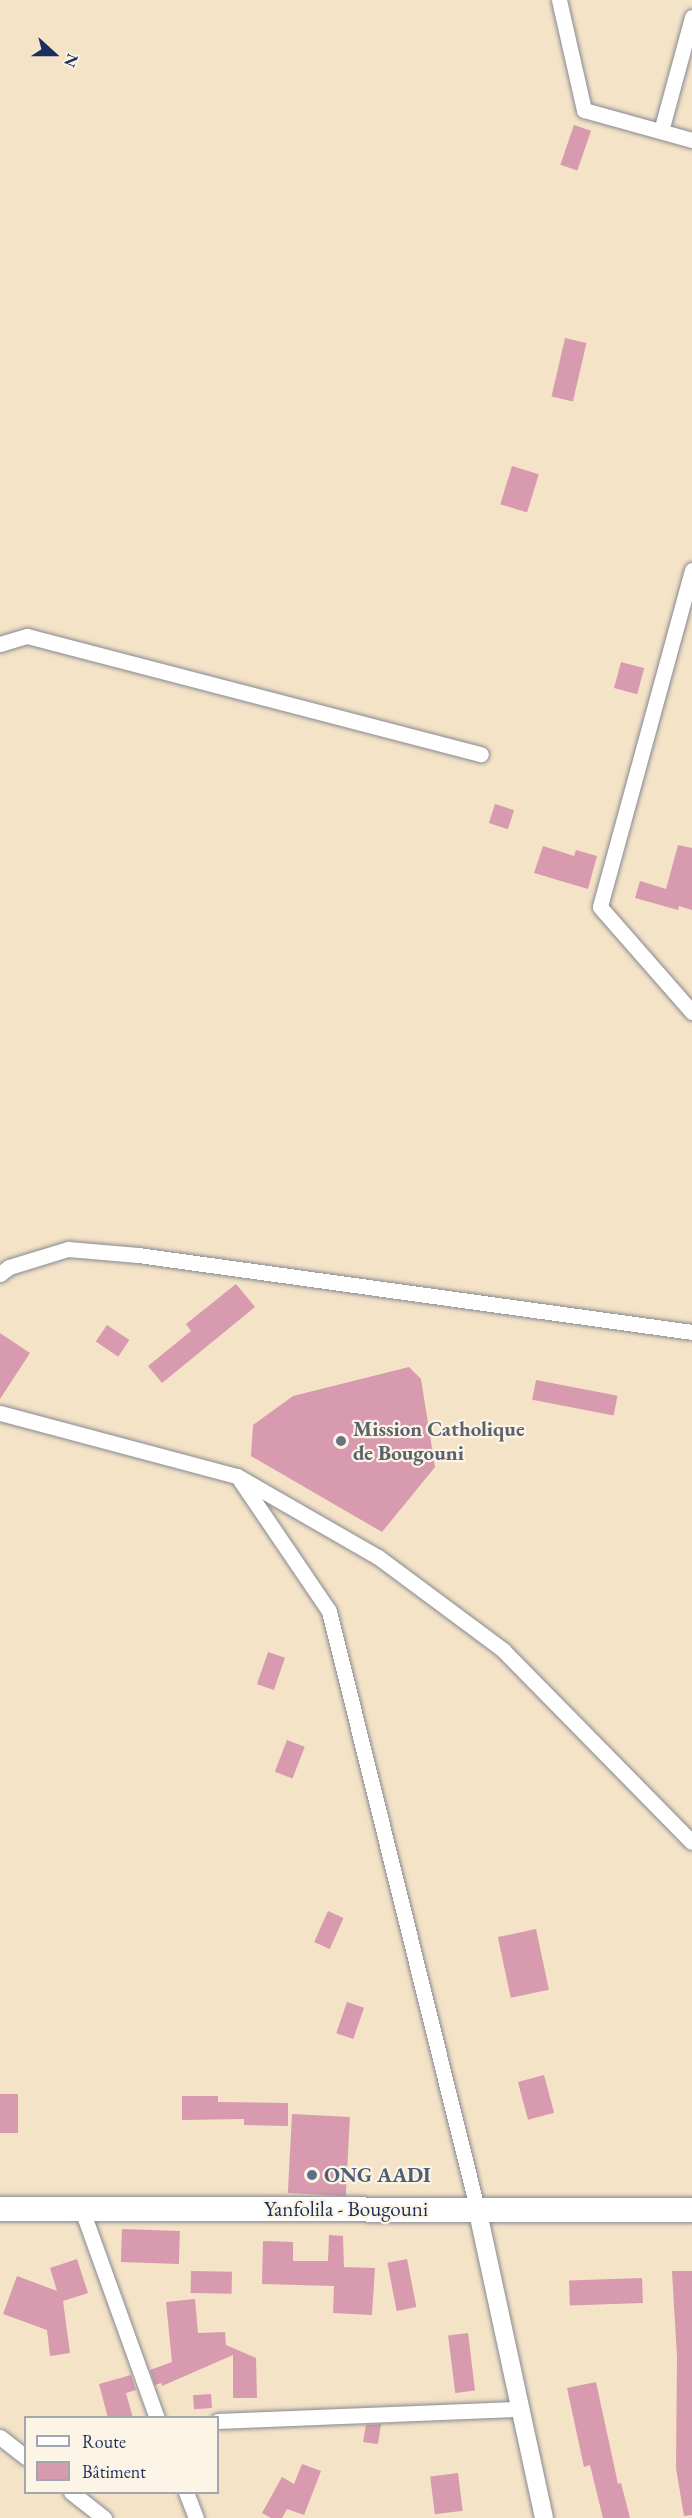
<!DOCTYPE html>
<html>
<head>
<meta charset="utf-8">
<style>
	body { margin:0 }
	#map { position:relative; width:692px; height:2518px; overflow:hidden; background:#f4e3c7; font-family:"EB Garamond",serif }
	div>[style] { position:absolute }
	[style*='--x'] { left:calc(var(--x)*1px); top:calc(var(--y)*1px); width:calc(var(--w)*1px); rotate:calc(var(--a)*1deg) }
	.building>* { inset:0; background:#d79aaf; transform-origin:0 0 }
	.roads { filter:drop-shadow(0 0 2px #888992) drop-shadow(0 0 2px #888992) }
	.minor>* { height:15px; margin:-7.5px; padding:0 7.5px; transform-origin:7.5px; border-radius:7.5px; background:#fff }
	.tertiary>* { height:18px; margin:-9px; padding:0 9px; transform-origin:9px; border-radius:9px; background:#fff }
	.primary>* { height:24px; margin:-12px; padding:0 12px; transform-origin:12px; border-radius:12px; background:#fff }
	.dots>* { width:16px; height:16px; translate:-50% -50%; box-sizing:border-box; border:3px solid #fcf5e5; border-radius:50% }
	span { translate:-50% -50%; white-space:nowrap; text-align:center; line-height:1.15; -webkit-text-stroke:4.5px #fcf5e5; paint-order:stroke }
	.worship-label { font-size:21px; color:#5b616d; font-weight:700 }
	.left { translate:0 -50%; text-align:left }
	.service-label { font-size:21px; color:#4e5e75; font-weight:700 }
	.street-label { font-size:21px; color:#1b2f5e }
	.legend { position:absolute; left:24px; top:2416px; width:195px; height:78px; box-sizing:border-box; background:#fcf5e5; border:2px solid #a2a6af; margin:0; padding:8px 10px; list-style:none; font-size:18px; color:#1b2f5e }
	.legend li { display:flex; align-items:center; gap:12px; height:30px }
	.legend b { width:30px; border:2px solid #a2a6af }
	.north { position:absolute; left:24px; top:24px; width:60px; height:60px; -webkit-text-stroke:4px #fcf5e5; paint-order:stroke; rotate:111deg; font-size:16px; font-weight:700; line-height:24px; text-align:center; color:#1b2f5e }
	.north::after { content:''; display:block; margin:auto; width:21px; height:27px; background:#1b2f5e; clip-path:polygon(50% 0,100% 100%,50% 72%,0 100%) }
</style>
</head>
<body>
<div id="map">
	<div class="building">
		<i style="left:574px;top:125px;width:18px;height:42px;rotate:19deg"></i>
		<i style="left:565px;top:338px;width:22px;height:60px;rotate:13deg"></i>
		<i style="left:512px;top:466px;width:28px;height:40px;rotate:17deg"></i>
		<i style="left:621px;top:662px;width:24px;height:27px;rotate:15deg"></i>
		<i style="left:495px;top:804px;width:20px;height:20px;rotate:18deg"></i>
		<i style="clip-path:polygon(678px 845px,692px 848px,692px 910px,679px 906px,678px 910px,635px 898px,640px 881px,666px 889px)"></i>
		<i style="clip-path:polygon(543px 846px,574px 856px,576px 850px,597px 856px,588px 889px,534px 873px)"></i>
		<i style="clip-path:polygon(236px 1284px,255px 1307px,162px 1383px,148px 1366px,191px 1331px,186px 1324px)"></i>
		<i style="left:107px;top:1325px;width:27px;height:20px;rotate:34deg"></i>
		<i style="clip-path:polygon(0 1333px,30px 1353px,0 1399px)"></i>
		<i style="clip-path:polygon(409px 1367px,421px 1379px,435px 1467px,382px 1532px,251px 1456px,253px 1425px,293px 1396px)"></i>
		<i style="left:536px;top:1380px;width:83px;height:20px;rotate:11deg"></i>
		<i style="left:268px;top:1652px;width:18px;height:34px;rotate:19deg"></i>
		<i style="left:287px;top:1740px;width:19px;height:34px;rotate:21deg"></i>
		<i style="left:328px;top:1911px;width:17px;height:34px;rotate:24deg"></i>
		<i style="left:536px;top:1929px;width:62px;height:39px;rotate:78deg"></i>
		<i style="left:347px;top:2002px;width:18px;height:33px;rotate:19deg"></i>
		<i style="left:544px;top:2075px;width:39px;height:27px;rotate:75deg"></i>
		<i style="left:18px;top:2094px;width:39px;height:18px;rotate:90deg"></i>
		<i style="clip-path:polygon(182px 2096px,218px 2096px,218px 2102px,288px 2103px,288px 2126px,244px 2125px,244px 2119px,182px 2120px)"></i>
		<i style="left:292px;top:2114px;width:58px;height:79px;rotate:3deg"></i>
		<i style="left:122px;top:2229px;width:58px;height:33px;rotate:2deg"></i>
		<i style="clip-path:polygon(329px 2235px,343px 2236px,344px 2267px,375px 2268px,372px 2315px,333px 2313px,334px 2286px,262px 2284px,263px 2241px,293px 2242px,293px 2261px,328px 2261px)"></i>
		<i style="clip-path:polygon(77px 2259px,88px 2293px,63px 2301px,70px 2353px,50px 2356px,47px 2330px,3px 2314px,17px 2276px,57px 2291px,50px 2268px)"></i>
		<i style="left:407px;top:2259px;width:49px;height:20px;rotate:79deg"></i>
		<i style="left:191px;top:2271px;width:41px;height:22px;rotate:1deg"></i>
		<i style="clip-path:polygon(672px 2271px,692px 2271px,692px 2515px,684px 2516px,676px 2468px,677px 2357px)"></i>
		<i style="left:642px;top:2278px;width:25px;height:73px;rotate:88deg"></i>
		<i style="clip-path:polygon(195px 2299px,198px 2333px,225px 2332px,226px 2345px,256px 2358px,257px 2398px,233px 2398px,233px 2355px,162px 2386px,161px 2383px,155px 2385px,150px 2370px,172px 2362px,166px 2302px)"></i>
		<i style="left:468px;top:2333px;width:58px;height:20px;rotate:83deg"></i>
		<i style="clip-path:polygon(131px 2375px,136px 2390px,126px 2393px,133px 2418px,108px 2418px,99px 2384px)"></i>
		<i style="clip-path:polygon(596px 2382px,618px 2484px,621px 2483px,630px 2518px,603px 2518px,590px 2465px,584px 2467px,567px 2388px)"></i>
		<i style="left:211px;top:2394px;width:14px;height:18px;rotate:86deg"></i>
		<i style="clip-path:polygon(381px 2424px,378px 2444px,363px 2442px,366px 2425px)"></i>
		<i style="clip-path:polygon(302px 2464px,321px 2471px,304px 2515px,287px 2509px,282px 2518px,271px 2518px,262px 2513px,282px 2477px,294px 2484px)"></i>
		<i style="left:458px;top:2473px;width:38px;height:28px;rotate:83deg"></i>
	</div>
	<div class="roads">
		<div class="minor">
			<i style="--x:559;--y:0;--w:113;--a:77.2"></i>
			<i style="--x:584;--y:110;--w:112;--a:15.5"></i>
			<i style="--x:661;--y:131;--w:118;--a:-74.8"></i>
			<i style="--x:692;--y:570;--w:349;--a:105.3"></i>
			<i style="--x:600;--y:907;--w:140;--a:48.8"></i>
			<i style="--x:0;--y:644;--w:28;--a:-17"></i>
			<i style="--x:27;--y:636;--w:469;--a:14.6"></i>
			<i style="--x:0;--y:1274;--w:11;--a:-38"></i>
			<i style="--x:9;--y:1267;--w:62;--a:-17"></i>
			<i style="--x:68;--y:1249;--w:70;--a:4.9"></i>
			<i style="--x:138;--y:1255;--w:559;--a:7.91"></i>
			<i style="--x:0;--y:1413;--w:245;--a:14.9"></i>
			<i style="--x:237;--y:1476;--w:163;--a:29.9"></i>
			<i style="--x:378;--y:1557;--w:156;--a:36.6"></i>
			<i style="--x:503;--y:1650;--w:269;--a:45.5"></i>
			<i style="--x:240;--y:1480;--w:158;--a:55.8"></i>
			<i style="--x:329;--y:1611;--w:615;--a:76.08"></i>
			<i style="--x:82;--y:2210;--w:221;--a:70.2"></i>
			<i style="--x:218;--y:2421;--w:303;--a:-2.3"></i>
			<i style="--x:0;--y:2437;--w:33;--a:38"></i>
			<i style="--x:71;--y:2492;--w:42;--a:38.2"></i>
			<i style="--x:186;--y:2492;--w:28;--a:69"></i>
		</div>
		<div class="tertiary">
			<i style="--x:477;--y:2208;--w:317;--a:77.8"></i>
		</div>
		<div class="primary">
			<i style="--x:0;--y:2209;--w:692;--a:0.08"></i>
		</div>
	</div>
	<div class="dots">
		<i style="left:341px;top:1441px;background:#6b7280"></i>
		<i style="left:312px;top:2175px;background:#5c6f8a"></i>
	</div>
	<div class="worship-label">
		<span class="left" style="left:353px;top:1441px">Mission Catholique<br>de Bougouni</span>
	</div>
	<div class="service-label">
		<span class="left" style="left:324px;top:2175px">ONG AADI</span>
	</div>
	<div class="street-label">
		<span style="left:346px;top:2209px">Yanfolila - Bougouni</span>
	</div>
	<ul class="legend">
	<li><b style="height:8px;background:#fff"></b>Route</li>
	<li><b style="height:16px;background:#d79aaf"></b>Bâtiment</li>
	</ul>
	<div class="north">N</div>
</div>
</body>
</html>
